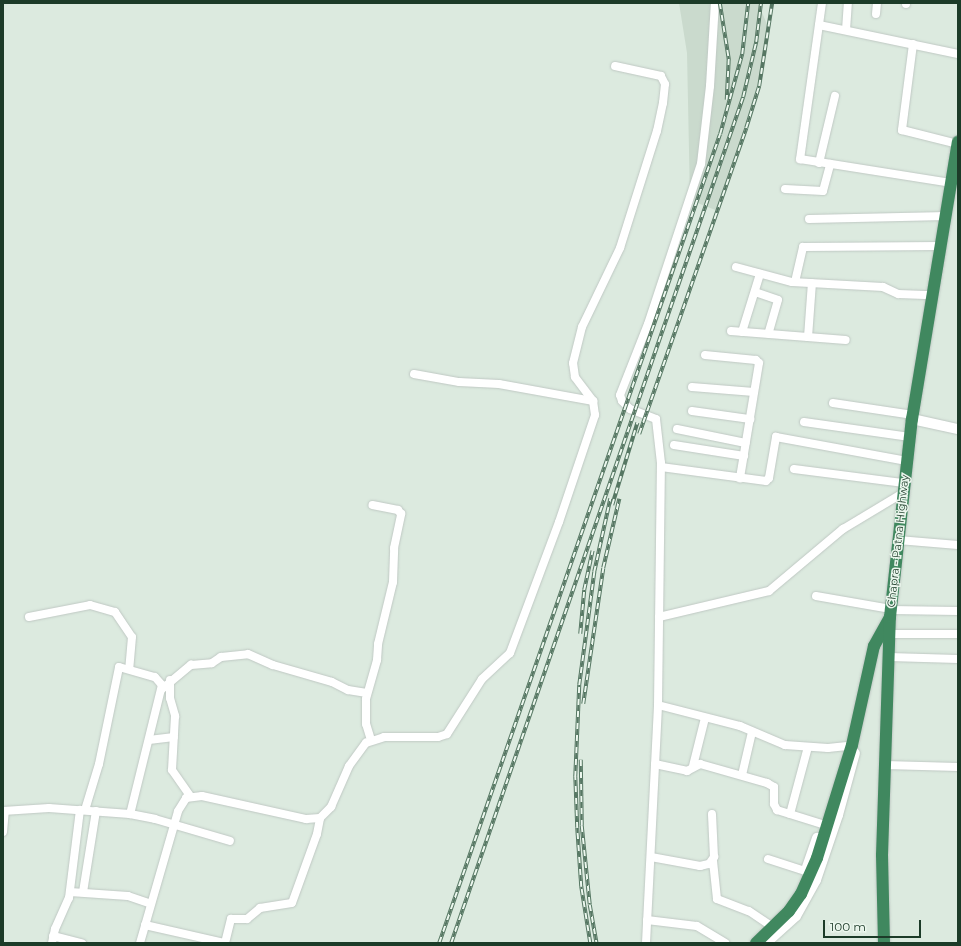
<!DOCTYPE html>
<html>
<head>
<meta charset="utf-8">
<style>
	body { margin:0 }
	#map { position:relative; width:961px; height:946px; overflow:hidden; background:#dceadf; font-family:Montserrat,sans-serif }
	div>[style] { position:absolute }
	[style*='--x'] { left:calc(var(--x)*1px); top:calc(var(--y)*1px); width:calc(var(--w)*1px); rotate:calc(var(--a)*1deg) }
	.built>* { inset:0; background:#cadacd }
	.roads { filter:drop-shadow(0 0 1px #bfc8c3) drop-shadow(0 0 1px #bfc8c3) }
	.minor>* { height:8px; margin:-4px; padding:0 4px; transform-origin:4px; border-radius:4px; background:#fff }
	.tertiary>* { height:10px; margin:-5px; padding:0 5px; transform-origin:5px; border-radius:5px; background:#fff }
	.trunk>* { height:12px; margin:-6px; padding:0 6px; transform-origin:6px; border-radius:6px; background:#40885f }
	.rail>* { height:3.5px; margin-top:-1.75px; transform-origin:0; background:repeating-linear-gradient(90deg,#ecf7ee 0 6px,#567763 0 12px); box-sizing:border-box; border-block:1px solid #567763 }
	span { translate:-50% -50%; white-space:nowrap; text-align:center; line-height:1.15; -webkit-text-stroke:3px #ecf7ee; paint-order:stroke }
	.street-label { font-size:11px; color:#1c3b28 }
	.frame { position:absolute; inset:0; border:4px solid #1c3b28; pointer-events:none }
	.scale { position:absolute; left:823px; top:920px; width:98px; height:18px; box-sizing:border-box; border:2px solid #1c3b28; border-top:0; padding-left:5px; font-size:12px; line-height:14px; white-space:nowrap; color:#1c3b28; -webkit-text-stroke:3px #ecf7ee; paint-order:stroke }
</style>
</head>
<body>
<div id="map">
	<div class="built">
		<i style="clip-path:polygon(679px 3px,758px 3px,769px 29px,756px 92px,718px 211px,690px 200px,687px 53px)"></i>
	</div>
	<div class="roads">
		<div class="minor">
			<i style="--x:822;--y:3;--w:158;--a:98"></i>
			<i style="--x:800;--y:159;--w:154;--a:9"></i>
			<i style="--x:906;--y:4;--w:1;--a:-90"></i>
			<i style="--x:876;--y:14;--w:11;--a:-85"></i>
			<i style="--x:819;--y:25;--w:142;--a:11.8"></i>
			<i style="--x:846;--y:30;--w:27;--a:-86"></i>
			<i style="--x:913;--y:44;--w:87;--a:97.3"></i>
			<i style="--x:902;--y:130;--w:58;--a:14"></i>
			<i style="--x:819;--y:163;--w:69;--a:-76.6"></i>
			<i style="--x:785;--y:189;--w:38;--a:3"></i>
			<i style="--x:823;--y:191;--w:28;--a:-75"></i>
			<i style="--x:809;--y:219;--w:138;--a:-1.2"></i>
			<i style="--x:736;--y:267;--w:58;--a:15"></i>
			<i style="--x:792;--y:282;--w:91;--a:3.1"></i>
			<i style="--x:883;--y:287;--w:17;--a:25"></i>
			<i style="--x:898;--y:294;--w:34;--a:2"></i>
			<i style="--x:795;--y:282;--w:36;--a:-77"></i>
			<i style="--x:803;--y:247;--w:138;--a:-0.4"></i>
			<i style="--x:755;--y:292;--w:24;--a:19"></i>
			<i style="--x:778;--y:300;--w:35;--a:106"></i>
			<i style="--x:731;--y:331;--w:115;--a:4.5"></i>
			<i style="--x:742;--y:332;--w:61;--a:-72.8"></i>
			<i style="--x:808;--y:337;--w:54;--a:-85.8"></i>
			<i style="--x:705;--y:355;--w:51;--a:5.6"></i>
			<i style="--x:756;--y:360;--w:4;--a:45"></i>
			<i style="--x:759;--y:363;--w:117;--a:99.4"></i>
			<i style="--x:414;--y:374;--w:46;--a:10.1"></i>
			<i style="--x:459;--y:382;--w:40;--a:2.9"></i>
			<i style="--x:499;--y:384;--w:96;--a:10.3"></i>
			<i style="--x:692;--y:387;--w:62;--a:4.6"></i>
			<i style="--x:833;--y:403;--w:81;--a:8.5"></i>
			<i style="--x:692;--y:411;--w:59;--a:7.9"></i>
			<i style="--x:804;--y:422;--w:107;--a:8.1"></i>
			<i style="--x:677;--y:429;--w:70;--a:11.5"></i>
			<i style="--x:674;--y:445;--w:71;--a:8.9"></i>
			<i style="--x:661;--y:467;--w:106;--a:7.6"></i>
			<i style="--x:766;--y:481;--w:4;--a:-45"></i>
			<i style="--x:769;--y:478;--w:42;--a:-80.3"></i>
			<i style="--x:776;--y:437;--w:133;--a:10.4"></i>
			<i style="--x:794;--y:469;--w:111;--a:7.3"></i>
			<i style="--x:898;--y:540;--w:60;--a:4.8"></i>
			<i style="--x:816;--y:596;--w:76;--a:9.8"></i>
			<i style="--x:891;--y:610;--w:67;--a:0.9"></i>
			<i style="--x:29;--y:617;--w:62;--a:-11.1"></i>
			<i style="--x:90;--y:605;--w:26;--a:16"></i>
			<i style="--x:115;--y:612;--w:30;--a:56"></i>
			<i style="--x:132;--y:637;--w:32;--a:95"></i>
			<i style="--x:659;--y:617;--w:113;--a:-13.3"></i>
			<i style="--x:769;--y:591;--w:97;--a:-40"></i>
			<i style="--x:843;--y:529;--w:70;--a:-31"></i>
			<i style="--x:890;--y:634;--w:68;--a:0"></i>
			<i style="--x:889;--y:657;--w:69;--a:1.7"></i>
			<i style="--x:170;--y:680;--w:18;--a:90"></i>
			<i style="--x:170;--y:698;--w:19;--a:74"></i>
			<i style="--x:175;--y:716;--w:54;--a:93.2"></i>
			<i style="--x:172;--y:770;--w:32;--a:55"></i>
			<i style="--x:162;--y:689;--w:38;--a:-40"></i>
			<i style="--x:191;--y:665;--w:21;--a:-5"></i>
			<i style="--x:212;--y:663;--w:11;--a:-34"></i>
			<i style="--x:221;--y:657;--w:27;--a:-6"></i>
			<i style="--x:248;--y:654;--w:27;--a:24"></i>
			<i style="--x:273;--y:665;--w:61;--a:16.1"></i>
			<i style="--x:332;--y:682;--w:18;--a:27"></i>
			<i style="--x:348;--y:690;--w:19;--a:9"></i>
			<i style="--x:658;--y:705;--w:85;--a:14.4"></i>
			<i style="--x:740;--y:726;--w:49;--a:22.9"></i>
			<i style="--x:785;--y:745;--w:43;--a:4"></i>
			<i style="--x:828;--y:748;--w:19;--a:-6"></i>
			<i style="--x:149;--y:740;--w:25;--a:-7"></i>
			<i style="--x:371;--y:740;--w:17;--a:-107"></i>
			<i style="--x:366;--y:724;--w:25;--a:-90"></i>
			<i style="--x:366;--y:699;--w:41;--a:-74.2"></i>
			<i style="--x:377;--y:660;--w:16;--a:-86"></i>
			<i style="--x:378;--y:644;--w:64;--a:-76.4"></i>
			<i style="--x:393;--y:582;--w:34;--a:-88"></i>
			<i style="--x:394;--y:548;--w:35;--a:-78"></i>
			<i style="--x:401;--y:514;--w:5;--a:-127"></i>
			<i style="--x:398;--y:510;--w:26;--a:-169"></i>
			<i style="--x:655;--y:764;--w:33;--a:12"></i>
			<i style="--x:687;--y:771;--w:15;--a:-28"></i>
			<i style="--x:700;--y:764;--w:70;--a:15.8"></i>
			<i style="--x:767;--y:783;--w:8;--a:30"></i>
			<i style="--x:774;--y:787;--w:17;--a:90"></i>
			<i style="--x:774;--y:804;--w:7;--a:63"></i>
			<i style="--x:777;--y:810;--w:47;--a:17.3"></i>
			<i style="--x:885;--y:765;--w:73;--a:1.6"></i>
			<i style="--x:693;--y:766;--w:49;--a:-76"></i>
			<i style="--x:742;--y:775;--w:44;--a:-76.9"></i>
			<i style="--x:85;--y:810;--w:48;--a:-73.1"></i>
			<i style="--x:99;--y:764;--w:99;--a:-78.3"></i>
			<i style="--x:119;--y:667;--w:37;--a:16"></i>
			<i style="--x:155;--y:677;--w:11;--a:49"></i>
			<i style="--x:162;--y:685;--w:133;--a:103.9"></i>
			<i style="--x:3;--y:811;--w:46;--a:-3.7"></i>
			<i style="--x:49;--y:808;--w:81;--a:4.2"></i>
			<i style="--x:130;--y:814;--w:25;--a:11"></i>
			<i style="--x:155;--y:819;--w:78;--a:16.3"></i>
			<i style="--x:790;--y:814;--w:69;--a:-75"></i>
			<i style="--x:3;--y:832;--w:21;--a:-85"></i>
			<i style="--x:651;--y:857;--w:50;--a:10.4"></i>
			<i style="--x:700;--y:866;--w:9;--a:-13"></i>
			<i style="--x:709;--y:864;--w:9;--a:-54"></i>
			<i style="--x:714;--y:857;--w:43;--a:-92.7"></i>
			<i style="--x:768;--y:859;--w:39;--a:18"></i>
			<i style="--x:713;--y:861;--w:38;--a:84"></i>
			<i style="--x:717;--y:899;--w:34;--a:21"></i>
			<i style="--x:749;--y:911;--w:27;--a:34"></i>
			<i style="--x:70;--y:892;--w:58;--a:3.9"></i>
			<i style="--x:128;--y:896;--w:24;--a:19"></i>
			<i style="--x:83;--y:892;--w:82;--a:-80.9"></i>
			<i style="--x:647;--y:920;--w:50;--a:6.8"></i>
			<i style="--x:697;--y:926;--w:33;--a:31"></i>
			<i style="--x:145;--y:925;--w:82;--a:12.7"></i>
			<i style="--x:53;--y:936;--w:30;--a:14"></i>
			<i style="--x:52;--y:943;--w:14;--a:-78"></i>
			<i style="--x:55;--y:929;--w:34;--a:-66"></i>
			<i style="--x:69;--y:898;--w:89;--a:-82.9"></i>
			<i style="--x:140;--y:943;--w:137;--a:-73.9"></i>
			<i style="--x:178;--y:811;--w:15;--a:-58"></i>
			<i style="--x:186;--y:798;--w:16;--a:-7"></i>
			<i style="--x:202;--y:796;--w:107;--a:12.5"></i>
			<i style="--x:306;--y:819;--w:14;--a:-4"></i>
			<i style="--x:320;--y:818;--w:16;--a:-45"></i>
			<i style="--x:331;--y:807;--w:45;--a:-66.3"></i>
			<i style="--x:349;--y:766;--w:29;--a:-54"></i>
			<i style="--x:366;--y:743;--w:19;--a:-18"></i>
			<i style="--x:384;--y:737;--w:54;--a:0"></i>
			<i style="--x:438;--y:737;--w:9;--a:-18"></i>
			<i style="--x:447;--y:734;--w:65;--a:-57.5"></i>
			<i style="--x:482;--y:679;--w:38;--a:-43"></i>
			<i style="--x:510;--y:653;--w:140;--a:-69.5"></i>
			<i style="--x:559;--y:522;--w:113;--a:-71.4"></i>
			<i style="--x:595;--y:415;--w:14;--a:-98"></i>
			<i style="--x:593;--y:401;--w:30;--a:-127"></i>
			<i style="--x:575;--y:377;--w:14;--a:-98"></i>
			<i style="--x:573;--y:363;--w:37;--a:-76"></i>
			<i style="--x:582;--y:327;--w:88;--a:-64.3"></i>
			<i style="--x:620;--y:248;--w:123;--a:-72.5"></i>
			<i style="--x:657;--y:131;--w:29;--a:-78"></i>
			<i style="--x:663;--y:103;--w:19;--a:-84"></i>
			<i style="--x:665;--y:84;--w:9;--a:-117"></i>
			<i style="--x:661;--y:76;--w:47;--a:-167.7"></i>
			<i style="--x:225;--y:943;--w:25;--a:-76"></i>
			<i style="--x:231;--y:919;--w:16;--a:0"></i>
			<i style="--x:247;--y:919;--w:17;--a:-40"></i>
			<i style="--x:260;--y:908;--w:32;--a:-9"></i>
			<i style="--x:292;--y:903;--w:73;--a:-70.1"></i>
			<i style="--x:317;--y:834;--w:16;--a:-79"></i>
			<i style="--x:646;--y:943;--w:238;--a:-87.1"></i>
			<i style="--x:658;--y:705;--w:242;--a:-89.3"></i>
			<i style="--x:661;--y:463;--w:44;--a:-96.5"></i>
			<i style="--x:656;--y:419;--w:28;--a:-159"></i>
			<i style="--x:630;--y:409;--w:11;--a:-135"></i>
			<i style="--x:622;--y:401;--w:6;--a:-108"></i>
			<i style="--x:620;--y:395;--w:76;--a:-68.5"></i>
			<i style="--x:648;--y:324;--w:169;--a:-71.7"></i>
			<i style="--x:701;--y:164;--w:79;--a:-83.4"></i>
			<i style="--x:710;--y:86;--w:83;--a:-86.6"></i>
		</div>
		<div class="tertiary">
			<i style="--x:912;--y:419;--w:47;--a:12.3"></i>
			<i style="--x:806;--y:870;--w:34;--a:-71"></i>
			<i style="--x:766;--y:943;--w:40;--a:-42"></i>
			<i style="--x:796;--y:916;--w:41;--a:-60.9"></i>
			<i style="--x:816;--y:880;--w:69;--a:-71.3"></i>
			<i style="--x:838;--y:815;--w:64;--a:-74.7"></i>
		</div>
		<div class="trunk">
			<i style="--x:756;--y:943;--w:46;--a:-44.1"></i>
			<i style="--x:789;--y:911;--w:21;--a:-55"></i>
			<i style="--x:801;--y:894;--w:39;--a:-66"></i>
			<i style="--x:817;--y:858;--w:118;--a:-72.8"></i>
			<i style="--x:852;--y:745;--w:101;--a:-77.5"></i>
			<i style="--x:874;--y:646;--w:33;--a:-61"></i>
			<i style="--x:884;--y:943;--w:88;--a:-91.3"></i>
			<i style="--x:882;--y:855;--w:238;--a:-88.1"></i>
			<i style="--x:890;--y:617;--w:199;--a:-83.7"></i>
			<i style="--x:912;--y:419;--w:281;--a:-80.6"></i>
		</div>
	</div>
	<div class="rail">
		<i style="--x:720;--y:3;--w:57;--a:80.9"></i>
		<i style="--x:729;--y:59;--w:41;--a:92.8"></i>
		<i style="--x:639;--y:434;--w:324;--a:-70.7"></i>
		<i style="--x:746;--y:128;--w:44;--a:-72.8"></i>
		<i style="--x:759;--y:86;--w:84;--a:-81.1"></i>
		<i style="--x:612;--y:505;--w:86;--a:-73"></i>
		<i style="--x:580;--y:634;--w:44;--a:-84.8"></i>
		<i style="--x:584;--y:590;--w:40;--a:-78"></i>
		<i style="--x:583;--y:704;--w:137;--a:-81.6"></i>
		<i style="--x:603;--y:568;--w:71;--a:-76.9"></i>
		<i style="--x:581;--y:760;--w:66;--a:89.1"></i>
		<i style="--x:582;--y:826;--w:79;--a:84.2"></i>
		<i style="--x:590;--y:905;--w:39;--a:80"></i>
		<i style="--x:439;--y:943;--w:856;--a:-70.85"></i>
		<i style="--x:720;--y:134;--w:83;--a:-74.6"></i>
		<i style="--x:742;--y:54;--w:51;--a:-83.3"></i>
		<i style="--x:451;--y:943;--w:895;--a:-70.96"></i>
		<i style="--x:743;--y:97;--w:57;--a:-76.7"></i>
		<i style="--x:756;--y:42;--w:39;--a:-83"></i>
		<i style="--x:590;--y:943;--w:57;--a:-99.1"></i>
		<i style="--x:581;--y:887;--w:59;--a:-93.9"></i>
		<i style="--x:577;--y:828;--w:51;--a:-92.2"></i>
		<i style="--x:575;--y:777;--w:92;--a:-87.5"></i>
		<i style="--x:579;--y:685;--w:114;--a:-82.4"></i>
		<i style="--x:594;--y:572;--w:75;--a:-77.6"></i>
	</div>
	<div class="street-label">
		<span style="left:898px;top:541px;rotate:-84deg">Chapra - Patna Highway</span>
	</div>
	<div class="frame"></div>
	<div class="scale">100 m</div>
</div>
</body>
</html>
